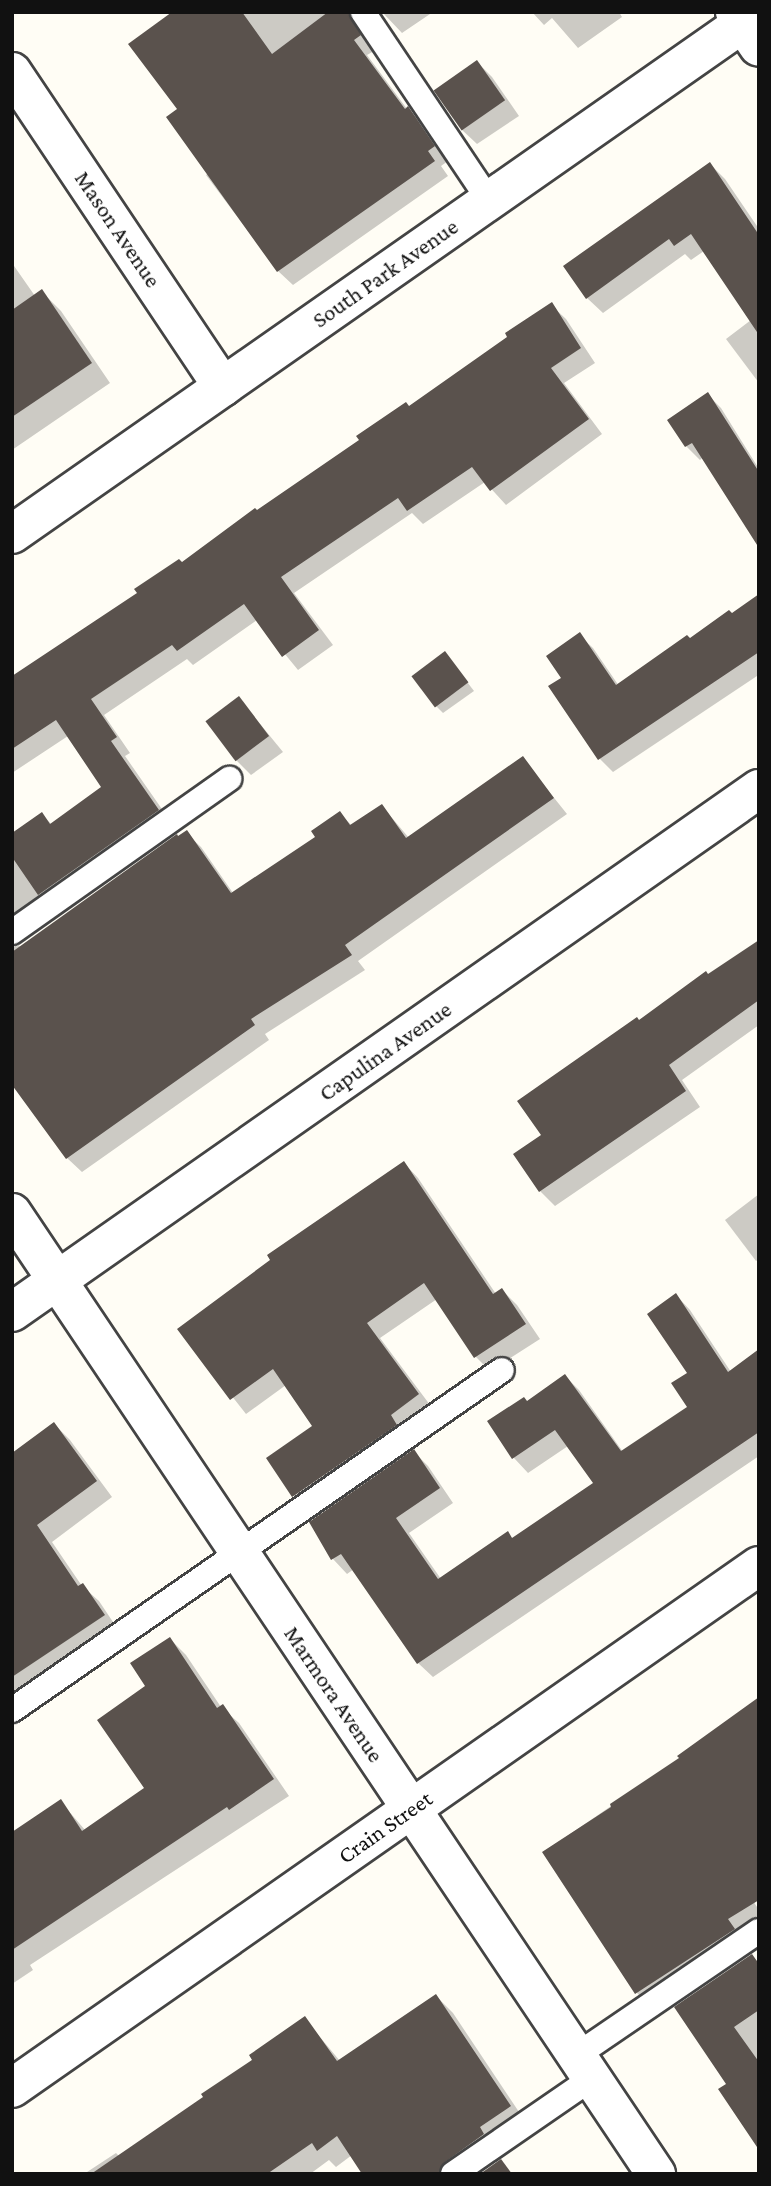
<!DOCTYPE html>
<html>
<head>
<meta charset="utf-8">
<style>
	body { margin:0 }
	#map { position:relative; width:771px; height:2186px; overflow:hidden; background:#fffdf5; font-family:"Crimson Pro",serif }
	div>[style] { position:absolute }
	[style*='--x'] { left:calc(var(--x)*1px); top:calc(var(--y)*1px); width:calc(var(--w)*1px); rotate:calc(var(--a)*1deg) }
	.shadow>* { inset:0; background:#0003 }
	.building>* { inset:0; background:#5a524d; transform-origin:0 0 }
	.roads { filter:drop-shadow(2px 0 #444) drop-shadow(-2px 0 #444) drop-shadow(0 2px #444) drop-shadow(0 -2px #444) }
	.service>* { height:24px; margin:-12px; padding:0 12px; transform-origin:12px; border-radius:12px; background:#fff }
	.minor>* { height:38px; margin:-19px; padding:0 19px; transform-origin:19px; border-radius:19px; background:#fff }
	.tertiary>* { height:38px; margin:-19px; padding:0 19px; transform-origin:19px; border-radius:19px; background:#fff }
	span { translate:-50% -50%; white-space:nowrap; text-align:center; line-height:1.15; -webkit-text-stroke:7px #fff; paint-order:stroke }
	.street-label { font-size:23px; color:#111 }
	.frame { position:absolute; inset:0; border:14px solid #111; pointer-events:none }
</style>
</head>
<body>
<div id="map">
	<div class="shadow">
		<div style="clip-path:polygon(175px 12px,433px 12px,402px 33px,383px 13px,370px 13px,374px 51px,367px 55px,407px 109px,423px 123px,448px 161px,441px 166px,448px 176px,293px 285px,278px 271px,206px 175px,209px 172px,179px 110px)"></div>
		<div style="clip-path:polygon(532px 12px,619px 12px,622px 17px,578px 48px,552px 18px,544px 25px)"></div>
		<div style="clip-path:polygon(477px 62px,492px 77px,519px 116px,477px 144px,461px 129px)"></div>
		<div style="clip-path:polygon(710px 164px,725px 179px,759px 229px,759px 383px,726px 339px,751px 320px,704px 251px,691px 260px,685px 254px,603px 313px,587px 298px)"></div>
		<div style="clip-path:polygon(12px 263px,35px 296px,42px 292px,61px 311px,110px 383px,12px 450px)"></div>
		<div style="clip-path:polygon(551px 305px,566px 319px,595px 363px,564px 383px,602px 434px,506px 505px,485px 482px,423px 524px,412px 513px,294px 593px,333px 645px,298px 670px,257px 620px,193px 665px,187px 659px,104px 715px,130px 753px,125px 756px,173px 825px,18px 934px,12px 947px,21px 946px,186px 833px,201px 847px,233px 893px,317px 838px,340px 813px,352px 826px,382px 806px,409px 838px,523px 759px,567px 814px,358px 961px,365px 970px,265px 1034px,269px 1040px,82px 1172px,67px 1158px,12px 1082px,12px 835px,42px 814px,52px 825px,103px 788px,68px 736px,12px 773px,12px 682px,510px 337px)"></div>
		<div style="clip-path:polygon(707px 394px,721px 408px,759px 469px,759px 544px,703px 457px,700px 460px,686px 446px)"></div>
		<div style="clip-path:polygon(759px 597px,759px 678px,757px 676px,613px 772px,600px 759px,550px 687px,564px 678px,579px 635px,593px 648px,619px 686px)"></div>
		<div style="clip-path:polygon(445px 653px,474px 691px,443px 713px,436px 706px)"></div>
		<div style="clip-path:polygon(239px 698px,283px 752px,251px 775px,236px 760px)"></div>
		<div style="clip-path:polygon(759px 942px,759px 1025px,682px 1080px,700px 1107px,555px 1206px,540px 1191px,543px 1136px,639px 1022px)"></div>
		<div style="clip-path:polygon(404px 1163px,418px 1178px,496px 1294px,502px 1290px,517px 1305px,540px 1339px,490px 1371px,476px 1357px,437px 1299px,380px 1338px,433px 1409px,308px 1511px,294px 1496px,268px 1458px,314px 1427px,286px 1385px,246px 1414px,179px 1329px)"></div>
		<div style="clip-path:polygon(759px 1194px,759px 1259px,756px 1261px,725px 1220px)"></div>
		<div style="clip-path:polygon(676px 1295px,690px 1310px,731px 1372px,759px 1351px,759px 1456px,433px 1677px,418px 1663px,354px 1569px,347px 1574px,333px 1559px,312px 1525px,414px 1452px,428px 1466px,453px 1503px,409px 1533px,441px 1579px,508px 1534px,513px 1539px,595px 1483px,568px 1446px,528px 1473px,514px 1458px,489px 1421px,528px 1403px,565px 1376px,579px 1390px,623px 1452px,690px 1407px,689px 1373px)"></div>
		<div style="clip-path:polygon(54px 1424px,70px 1440px,112px 1497px,52px 1542px,82px 1586px,99px 1601px,119px 1631px,12px 1704px,12px 1455px)"></div>
		<div style="clip-path:polygon(170px 1639px,186px 1655px,221px 1707px,239px 1723px,289px 1796px,30px 1965px,33px 1970px,12px 1984px,12px 1834px,61px 1802px,85px 1830px,147px 1789px,148px 1687px)"></div>
		<div style="clip-path:polygon(681px 1758px,736px 1875px,759px 1910px,759px 1929px,655px 2011px,637px 1993px,544px 1852px)"></div>
		<div style="clip-path:polygon(752px 1956px,759px 1963px,759px 2147px,728px 2085px,677px 2007px)"></div>
		<div style="clip-path:polygon(436px 1996px,453px 2013px,527px 2124px,470px 2174px,365px 2174px,352px 2155px,336px 2167px,329px 2160px,310px 2174px,84px 2174px,116px 2153px,119px 2156px,205px 2098px,304px 2018px,340px 2061px)"></div>
	</div>
	<div class="building">
		<div style="clip-path:polygon(172px 12px,242px 12px,272px 54px,328px 12px,348px 12px,361px 35px,354px 40px,405px 109px,408px 106px,435px 146px,428px 151px,435px 161px,277px 272px,166px 117px,177px 109px,128px 44px)"></div>
		<div style="left:477px;top:60px;width:49px;height:53px;rotate:55deg"></div>
		<div style="clip-path:polygon(710px 162px,759px 235px,759px 335px,691px 234px,674px 246px,669px 239px,586px 299px,563px 266px)"></div>
		<div style="clip-path:polygon(42px 289px,92px 363px,12px 417px,12px 310px)"></div>
		<div style="clip-path:polygon(552px 302px,581px 348px,551px 368px,589px 419px,490px 491px,472px 467px,407px 511px,398px 498px,281px 577px,319px 630px,282px 657px,244px 604px,177px 651px,172px 645px,91px 699px,117px 737px,111px 741px,159px 810px,38px 895px,12px 857px,12px 833px,42px 812px,50px 824px,101px 787px,56px 720px,12px 749px,12px 676px,137px 593px,134px 589px,179px 559px,182px 562px,255px 508px,257px 510px,359px 440px,356px 436px,406px 402px,409px 406px,507px 337px,505px 333px)"></div>
		<div style="clip-path:polygon(708px 392px,759px 472px,759px 548px,692px 443px,685px 447px,667px 420px)"></div>
		<div style="clip-path:polygon(759px 594px,759px 652px,598px 760px,548px 686px,561px 678px,546px 656px,580px 632px,616px 685px,687px 635px,690px 638px,729px 610px,732px 613px)"></div>
		<div style="left:445px;top:651px;width:39px;height:42px;rotate:53deg"></div>
		<div style="left:239px;top:696px;width:50px;height:42px;rotate:53deg"></div>
		<div style="clip-path:polygon(523px 756px,554px 798px,345px 945px,352px 955px,251px 1019px,255px 1025px,66px 1159px,12px 1085px,12px 952px,177px 834px,178px 836px,187px 830px,231px 893px,315px 837px,311px 831px,340px 811px,350px 825px,382px 804px,406px 838px)"></div>
		<div style="clip-path:polygon(759px 940px,759px 1000px,669px 1065px,686px 1091px,539px 1192px,513px 1154px,541px 1135px,517px 1101px,637px 1017px,639px 1020px,706px 971px,708px 974px)"></div>
		<div style="clip-path:polygon(404px 1161px,493px 1294px,502px 1288px,526px 1324px,474px 1358px,424px 1283px,367px 1323px,419px 1394px,391px 1415px,397px 1425px,292px 1497px,266px 1458px,312px 1426px,273px 1369px,230px 1400px,177px 1329px,270px 1260px,267px 1255px)"></div>
		<div style="clip-path:polygon(676px 1293px,728px 1372px,759px 1349px,759px 1432px,417px 1664px,341px 1554px,331px 1560px,309px 1522px,414px 1449px,440px 1488px,396px 1518px,438px 1579px,508px 1531px,512px 1538px,593px 1483px,555px 1430px,512px 1459px,487px 1421px,524px 1397px,527px 1401px,565px 1374px,621px 1451px,687px 1407px,671px 1383px,687px 1373px,647px 1314px)"></div>
		<div style="clip-path:polygon(54px 1422px,97px 1481px,37px 1525px,78px 1586px,83px 1583px,105px 1615px,12px 1677px,12px 1453px)"></div>
		<div style="clip-path:polygon(170px 1637px,217px 1708px,223px 1704px,274px 1779px,229px 1810px,227px 1807px,12px 1950px,12px 1832px,61px 1799px,82px 1831px,144px 1788px,97px 1720px,145px 1686px,130px 1663px)"></div>
		<div style="clip-path:polygon(759px 1697px,759px 1900px,728px 1919px,735px 1929px,635px 1994px,542px 1852px,611px 1807px,610px 1804px,679px 1758px,677px 1756px)"></div>
		<div style="clip-path:polygon(752px 1954px,759px 1964px,759px 2010px,734px 2027px,759px 2062px,759px 2150px,718px 2089px,726px 2084px,674px 2007px)"></div>
		<div style="clip-path:polygon(436px 1994px,511px 2106px,480px 2127px,484px 2134px,445px 2162px,438px 2174px,362px 2174px,337px 2136px,317px 2151px,312px 2143px,267px 2174px,91px 2174px,203px 2097px,201px 2094px,252px 2060px,249px 2055px,305px 2016px,337px 2061px)"></div>
		<div style="clip-path:polygon(501px 2159px,512px 2174px,480px 2174px)"></div>
	</div>
	<div class="roads">
		<div class="service">
			<div style="--x:363;--y:12;--w:226;--a:56.2"></div>
			<div style="--x:12;--y:932;--w:266;--a:-35.2"></div>
			<div style="--x:12;--y:1710;--w:596;--a:-34.76"></div>
			<div style="--x:577;--y:2055;--w:220;--a:-34.3"></div>
			<div style="--x:453;--y:2174;--w:169;--a:-34.6"></div>
		</div>
		<div class="minor">
			<div style="--x:12;--y:72;--w:379;--a:56.2"></div>
			<div style="--x:12;--y:534;--w:911;--a:-34.95"></div>
			<div style="--x:12;--y:1213;--w:1157;--a:56.17"></div>
			<div style="--x:12;--y:1312;--w:912;--a:-35"></div>
			<div style="--x:12;--y:2088;--w:911;--a:-34.95"></div>
		</div>
		<div class="tertiary">
			<div style="--x:735;--y:12;--w:42;--a:55.6"></div>
		</div>
	</div>
	<div class="street-label">
		<span style="left:118px;top:229px;rotate:56deg">Mason Avenue</span>
		<span style="left:385px;top:273px;rotate:-35deg">South Park Avenue</span>
		<span style="left:385px;top:1051px;rotate:-35deg">Capulina Avenue</span>
		<span style="left:334px;top:1694px;rotate:56deg">Marmora Avenue</span>
		<span style="left:385px;top:1827px;rotate:-35deg">Crain Street</span>
	</div>
	<div class="frame"></div>
</div>
</body>
</html>
